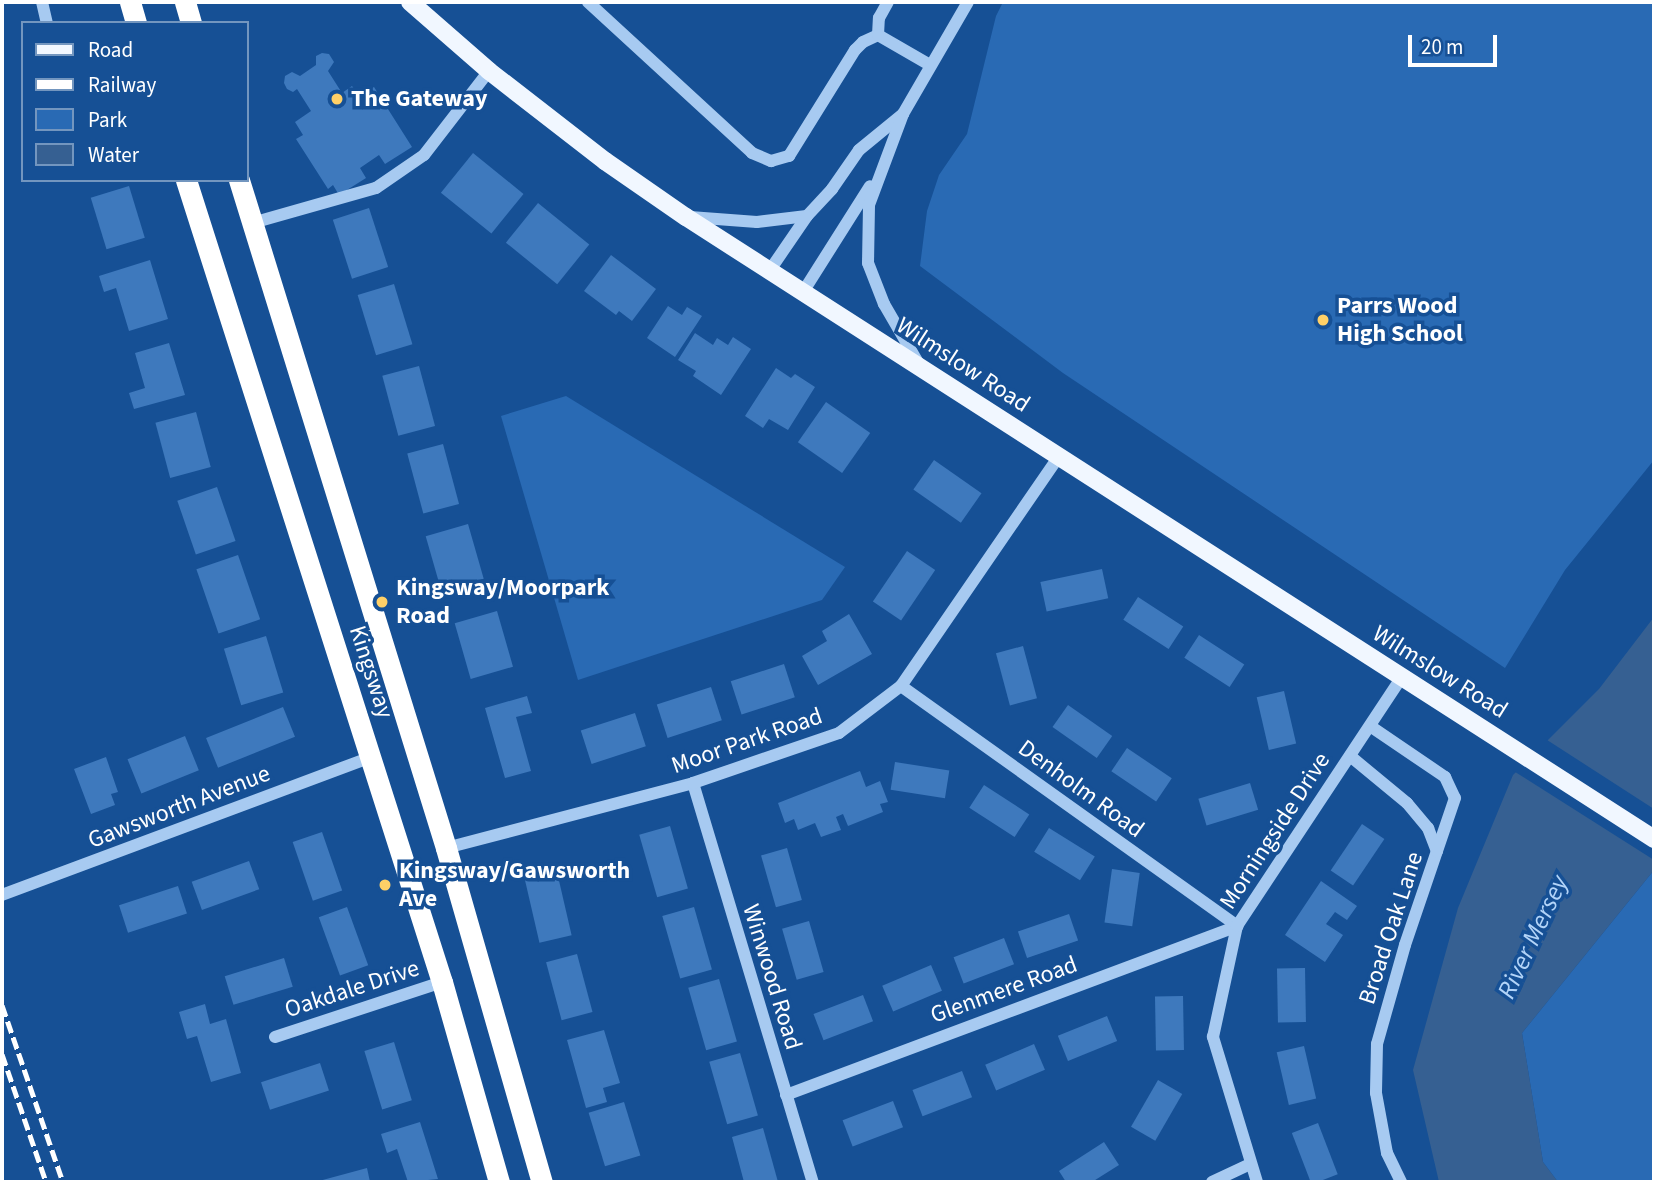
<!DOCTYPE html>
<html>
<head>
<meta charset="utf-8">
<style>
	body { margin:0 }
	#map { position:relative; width:1656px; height:1184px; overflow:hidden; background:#165095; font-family:"Source Sans 3",sans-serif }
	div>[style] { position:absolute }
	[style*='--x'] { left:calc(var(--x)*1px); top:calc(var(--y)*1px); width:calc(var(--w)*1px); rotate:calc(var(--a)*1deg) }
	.green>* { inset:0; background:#296ab4 }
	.water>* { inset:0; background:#366092 }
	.pier>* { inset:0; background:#165095 }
	.building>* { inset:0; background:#3e79bd; transform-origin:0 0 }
	.minor>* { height:12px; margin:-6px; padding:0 6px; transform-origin:6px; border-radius:6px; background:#a7caf1 }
	.major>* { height:18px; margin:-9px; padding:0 9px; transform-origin:9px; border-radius:9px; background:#f1f7ff }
	.highway>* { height:21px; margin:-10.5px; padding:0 10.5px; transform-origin:10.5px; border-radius:10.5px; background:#fff }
	.rail>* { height:5px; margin-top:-2.5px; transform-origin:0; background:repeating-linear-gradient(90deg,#fff 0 12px,transparent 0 17px) }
	.dots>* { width:19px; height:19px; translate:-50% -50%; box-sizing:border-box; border:4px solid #165095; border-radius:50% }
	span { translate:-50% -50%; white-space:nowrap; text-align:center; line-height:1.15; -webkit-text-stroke:7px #165095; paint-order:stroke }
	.poi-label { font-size:24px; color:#fff; font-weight:700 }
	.left { translate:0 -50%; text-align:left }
	.street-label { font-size:24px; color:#fff }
	.water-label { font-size:26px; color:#b3d4f8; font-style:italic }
	.frame { position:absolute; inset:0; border:4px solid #fff; pointer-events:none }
	.legend { position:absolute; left:21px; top:21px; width:228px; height:161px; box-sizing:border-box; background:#165095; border:2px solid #7396bf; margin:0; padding:9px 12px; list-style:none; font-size:21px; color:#fff }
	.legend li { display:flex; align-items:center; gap:14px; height:35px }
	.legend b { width:35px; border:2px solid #7396bf }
	.scale { position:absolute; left:1408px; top:35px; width:89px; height:32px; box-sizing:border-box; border:4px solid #fff; border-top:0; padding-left:9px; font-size:21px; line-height:24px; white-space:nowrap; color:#fff; -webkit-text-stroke:5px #165095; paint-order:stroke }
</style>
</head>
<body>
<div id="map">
	<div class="green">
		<div style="clip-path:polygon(1003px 2px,1654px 2px,1654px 460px,1565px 570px,1505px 668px,1063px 373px,920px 266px,927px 211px,939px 175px,967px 134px,996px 16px)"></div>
		<div style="clip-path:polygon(566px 396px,845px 567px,822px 600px,578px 680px,501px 416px)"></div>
		<div style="clip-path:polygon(1654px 870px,1654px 1182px,1558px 1182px,1543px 1162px,1522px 1033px)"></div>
	</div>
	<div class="water">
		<div style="clip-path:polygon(1654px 617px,1654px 870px,1522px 1033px,1543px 1162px,1558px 1182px,1439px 1182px,1413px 1070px,1458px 908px,1513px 775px,1599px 689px)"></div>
	</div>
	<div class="pier">
		<div style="clip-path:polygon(1544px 738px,1654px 809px,1654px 860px,1512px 770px)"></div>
	</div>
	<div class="building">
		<div style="clip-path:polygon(322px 53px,329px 54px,334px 62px,328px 71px,342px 93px,352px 86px,359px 96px,374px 87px,412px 147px,385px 164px,379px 155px,360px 168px,366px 178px,339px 195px,333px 185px,328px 189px,296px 139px,303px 135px,295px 122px,311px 111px,297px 89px,293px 92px,287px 89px,284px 83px,285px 76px,292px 72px,300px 76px,316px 65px,316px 56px)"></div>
		<div style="left:473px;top:153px;width:65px;height:51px;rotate:39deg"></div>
		<div style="left:129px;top:186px;width:54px;height:40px;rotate:73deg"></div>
		<div style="left:538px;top:203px;width:66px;height:51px;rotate:39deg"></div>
		<div style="left:369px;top:208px;width:62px;height:38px;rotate:72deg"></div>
		<div style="clip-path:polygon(611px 255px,656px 289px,632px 321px,619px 311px,616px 315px,584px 291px)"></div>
		<div style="clip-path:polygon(150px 260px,168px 319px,129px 331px,116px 288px,104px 292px,99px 276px)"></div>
		<div style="left:394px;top:284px;width:63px;height:38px;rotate:73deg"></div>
		<div style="clip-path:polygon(668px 306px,682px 315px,687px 307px,702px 316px,675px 357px,647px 338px)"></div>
		<div style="clip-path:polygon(695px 333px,713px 345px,717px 338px,728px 345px,733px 337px,751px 349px,721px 395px,693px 376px,696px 371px,678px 360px)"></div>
		<div style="clip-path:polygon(169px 343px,185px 395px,134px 409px,129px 393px,145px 388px,135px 353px)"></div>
		<div style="left:419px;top:366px;width:62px;height:38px;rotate:75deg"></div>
		<div style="clip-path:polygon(776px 368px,791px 378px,795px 374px,815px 387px,788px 430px,769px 419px,763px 428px,745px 416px)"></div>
		<div style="left:826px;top:402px;width:54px;height:49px;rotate:35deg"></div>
		<div style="left:196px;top:412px;width:57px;height:42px;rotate:75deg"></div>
		<div style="left:443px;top:444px;width:62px;height:37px;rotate:75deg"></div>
		<div style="left:934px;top:460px;width:58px;height:36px;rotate:35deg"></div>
		<div style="left:217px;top:487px;width:57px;height:42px;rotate:71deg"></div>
		<div style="left:468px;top:524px;width:57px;height:44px;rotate:74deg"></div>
		<div style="left:907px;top:551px;width:34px;height:61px;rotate:34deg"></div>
		<div style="left:238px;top:555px;width:68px;height:44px;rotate:71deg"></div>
		<div style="left:1102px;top:569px;width:30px;height:63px;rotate:78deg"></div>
		<div style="left:1138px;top:597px;width:54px;height:27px;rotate:33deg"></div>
		<div style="left:497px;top:611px;width:58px;height:44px;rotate:74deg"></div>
		<div style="clip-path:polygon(849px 614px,872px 654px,818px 685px,802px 656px,827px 641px,822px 631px)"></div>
		<div style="left:1199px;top:635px;width:54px;height:27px;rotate:33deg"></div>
		<div style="left:266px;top:636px;width:59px;height:44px;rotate:73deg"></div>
		<div style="left:1023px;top:646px;width:54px;height:28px;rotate:75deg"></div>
		<div style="left:784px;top:664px;width:35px;height:56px;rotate:72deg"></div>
		<div style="left:711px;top:687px;width:35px;height:57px;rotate:72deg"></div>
		<div style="left:1284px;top:691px;width:54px;height:28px;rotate:77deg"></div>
		<div style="clip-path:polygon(527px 696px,532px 713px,516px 717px,531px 771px,505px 778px,485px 708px)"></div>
		<div style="left:1068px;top:705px;width:54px;height:27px;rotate:35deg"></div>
		<div style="left:283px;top:707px;width:32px;height:83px;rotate:68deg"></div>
		<div style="left:635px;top:713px;width:35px;height:57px;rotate:72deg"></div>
		<div style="left:185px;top:736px;width:37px;height:62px;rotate:68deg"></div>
		<div style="left:1127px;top:748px;width:54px;height:28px;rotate:34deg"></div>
		<div style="clip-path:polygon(106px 757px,118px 792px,111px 794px,115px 805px,91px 814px,74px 769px)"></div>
		<div style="left:895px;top:762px;width:55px;height:28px;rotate:9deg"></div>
		<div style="clip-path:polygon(860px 771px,866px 787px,880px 781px,888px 802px,880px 804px,883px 812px,848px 826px,843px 814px,836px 817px,841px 830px,821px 837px,815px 823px,798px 830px,794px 819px,785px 823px,778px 803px)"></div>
		<div style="left:1250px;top:783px;width:28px;height:54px;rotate:73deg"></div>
		<div style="left:984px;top:785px;width:54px;height:27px;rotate:33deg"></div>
		<div style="left:1362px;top:824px;width:27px;height:56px;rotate:34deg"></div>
		<div style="left:670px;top:826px;width:65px;height:32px;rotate:74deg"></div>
		<div style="left:1049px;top:828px;width:54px;height:28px;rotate:32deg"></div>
		<div style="left:322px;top:832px;width:62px;height:31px;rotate:71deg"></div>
		<div style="left:787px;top:848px;width:54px;height:27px;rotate:74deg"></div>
		<div style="left:249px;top:861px;width:30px;height:61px;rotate:70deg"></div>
		<div style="left:1112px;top:869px;width:28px;height:54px;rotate:8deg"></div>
		<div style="left:557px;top:872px;width:65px;height:33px;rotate:77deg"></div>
		<div style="clip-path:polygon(1321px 881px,1357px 906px,1347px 920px,1335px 912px,1326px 924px,1343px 935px,1325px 962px,1285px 935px)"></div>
		<div style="left:178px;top:886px;width:29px;height:62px;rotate:72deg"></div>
		<div style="left:347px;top:907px;width:62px;height:30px;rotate:70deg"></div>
		<div style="left:694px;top:907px;width:65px;height:33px;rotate:74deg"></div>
		<div style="left:1069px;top:914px;width:28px;height:54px;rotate:71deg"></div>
		<div style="left:809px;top:921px;width:53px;height:28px;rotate:74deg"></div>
		<div style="left:1004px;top:938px;width:28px;height:54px;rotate:69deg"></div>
		<div style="left:577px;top:954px;width:60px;height:32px;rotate:75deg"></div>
		<div style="left:284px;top:958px;width:30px;height:62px;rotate:73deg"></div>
		<div style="left:931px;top:965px;width:28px;height:53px;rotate:67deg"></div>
		<div style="left:1305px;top:968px;width:54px;height:28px;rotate:89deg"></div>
		<div style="left:719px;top:979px;width:65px;height:32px;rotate:74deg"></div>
		<div style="left:863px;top:995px;width:28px;height:53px;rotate:69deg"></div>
		<div style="left:1183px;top:996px;width:54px;height:28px;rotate:89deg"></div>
		<div style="clip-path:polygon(205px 1004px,210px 1024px,226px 1019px,241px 1073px,211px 1082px,197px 1036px,187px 1039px,179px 1012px)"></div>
		<div style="left:1107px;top:1016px;width:27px;height:53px;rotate:68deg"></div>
		<div style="clip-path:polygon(604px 1030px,620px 1083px,603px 1088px,607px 1102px,586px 1108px,567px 1040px)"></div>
		<div style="left:394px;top:1042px;width:61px;height:31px;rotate:73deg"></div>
		<div style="left:1034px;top:1044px;width:28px;height:53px;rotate:67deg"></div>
		<div style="left:1304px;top:1046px;width:54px;height:28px;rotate:77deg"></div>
		<div style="left:740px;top:1053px;width:65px;height:32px;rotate:74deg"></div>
		<div style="left:320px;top:1063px;width:29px;height:62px;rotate:72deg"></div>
		<div style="left:962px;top:1071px;width:28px;height:53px;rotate:69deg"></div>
		<div style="left:1158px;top:1080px;width:28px;height:54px;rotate:30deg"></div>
		<div style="left:893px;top:1101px;width:28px;height:54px;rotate:69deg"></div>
		<div style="left:624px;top:1102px;width:56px;height:37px;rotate:73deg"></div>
		<div style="clip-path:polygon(420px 1122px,438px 1179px,408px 1182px,397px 1149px,387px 1153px,381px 1134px)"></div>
		<div style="left:1318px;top:1123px;width:55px;height:28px;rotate:69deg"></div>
		<div style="clip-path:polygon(763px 1128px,778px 1182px,744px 1182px,732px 1137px)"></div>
		<div style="clip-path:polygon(1104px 1142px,1119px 1165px,1092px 1182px,1066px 1182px,1059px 1171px)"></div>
		<div style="clip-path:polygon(367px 1168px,370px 1182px,319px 1182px,319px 1181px)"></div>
	</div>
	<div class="minor">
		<div style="--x:42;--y:2;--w:22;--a:77"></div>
		<div style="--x:588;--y:2;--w:223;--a:42.6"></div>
		<div style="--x:752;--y:153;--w:21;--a:23"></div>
		<div style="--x:771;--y:161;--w:19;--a:-16"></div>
		<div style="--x:789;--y:156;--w:125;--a:-58.1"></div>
		<div style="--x:855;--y:50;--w:11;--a:-45"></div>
		<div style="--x:863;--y:42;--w:17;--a:-25"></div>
		<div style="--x:878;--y:35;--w:17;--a:-87"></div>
		<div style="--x:879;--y:18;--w:18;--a:-61"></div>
		<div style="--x:878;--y:35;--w:60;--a:30"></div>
		<div style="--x:690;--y:217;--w:67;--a:4.3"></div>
		<div style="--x:757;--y:222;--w:50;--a:-6.8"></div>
		<div style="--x:807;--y:216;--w:37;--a:-47"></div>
		<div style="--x:832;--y:189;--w:47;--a:-55.3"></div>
		<div style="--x:859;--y:150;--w:57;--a:-39.3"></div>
		<div style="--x:252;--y:223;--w:129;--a:-15.8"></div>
		<div style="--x:376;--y:188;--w:58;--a:-34.5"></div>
		<div style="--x:424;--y:155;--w:106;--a:-52.3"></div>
		<div style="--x:770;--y:270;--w:65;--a:-55.6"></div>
		<div style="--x:803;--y:292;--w:125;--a:-57.7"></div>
		<div style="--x:920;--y:366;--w:72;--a:-120.1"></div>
		<div style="--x:884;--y:304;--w:44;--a:-111.3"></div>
		<div style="--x:868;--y:263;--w:58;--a:-89"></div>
		<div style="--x:869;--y:205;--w:97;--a:-69.5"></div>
		<div style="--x:903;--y:114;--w:129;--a:-59.9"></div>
		<div style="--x:901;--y:686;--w:413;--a:35.5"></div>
		<div style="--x:1370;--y:726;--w:91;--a:34.2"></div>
		<div style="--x:1445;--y:777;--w:23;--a:65"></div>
		<div style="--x:1455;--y:798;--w:155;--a:108.8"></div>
		<div style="--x:1405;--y:945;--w:103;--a:105.8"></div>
		<div style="--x:1377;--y:1044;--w:49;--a:91.2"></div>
		<div style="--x:1376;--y:1093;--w:61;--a:79.6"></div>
		<div style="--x:1387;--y:1153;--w:32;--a:64"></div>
		<div style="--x:1350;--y:756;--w:74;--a:39.5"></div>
		<div style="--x:1407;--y:803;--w:33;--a:50"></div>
		<div style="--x:1428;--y:828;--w:25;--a:69"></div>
		<div style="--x:693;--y:783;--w:417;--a:73.3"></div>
		<div style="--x:446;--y:848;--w:255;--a:-14.7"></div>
		<div style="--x:693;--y:783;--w:154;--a:-18.9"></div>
		<div style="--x:839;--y:733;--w:78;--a:-37.2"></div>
		<div style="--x:901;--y:686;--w:279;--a:-55.5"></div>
		<div style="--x:2;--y:895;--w:394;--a:-20.5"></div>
		<div style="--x:275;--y:1037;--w:176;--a:-18.2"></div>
		<div style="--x:786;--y:1095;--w:482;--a:-20.5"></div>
		<div style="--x:1212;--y:1182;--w:42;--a:-25.3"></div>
		<div style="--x:1257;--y:1182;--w:152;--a:-106.9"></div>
		<div style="--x:1213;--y:1037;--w:114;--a:-77.8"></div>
		<div style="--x:1237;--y:926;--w:297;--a:-56.5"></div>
	</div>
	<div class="major">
		<div style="--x:410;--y:2;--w:105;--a:41.1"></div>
		<div style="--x:489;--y:71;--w:147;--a:37.8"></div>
		<div style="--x:605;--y:161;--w:98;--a:34.7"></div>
		<div style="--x:686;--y:217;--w:1151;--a:32.72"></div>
	</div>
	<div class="highway">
		<div style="--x:130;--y:2;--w:22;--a:74"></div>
		<div style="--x:185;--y:2;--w:22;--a:74"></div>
		<div style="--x:186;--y:180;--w:842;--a:72.3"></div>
		<div style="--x:442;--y:982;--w:208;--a:74.1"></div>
		<div style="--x:239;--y:180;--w:699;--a:72.78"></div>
		<div style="--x:446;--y:848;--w:348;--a:74"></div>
	</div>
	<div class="rail">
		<div style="--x:2;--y:1005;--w:187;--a:71"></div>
		<div style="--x:2;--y:1054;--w:135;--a:71"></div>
	</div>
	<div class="dots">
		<div style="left:337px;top:99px;background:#ffd067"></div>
		<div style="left:1323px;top:320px;background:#ffd067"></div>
		<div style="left:382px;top:602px;background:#ffd067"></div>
		<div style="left:385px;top:885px;background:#ffd067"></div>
	</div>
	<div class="poi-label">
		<span class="left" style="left:351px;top:99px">The Gateway</span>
		<span class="left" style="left:1337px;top:320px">Parrs Wood<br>High School</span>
		<span class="left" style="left:396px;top:602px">Kingsway/Moorpark<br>Road</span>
		<span class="left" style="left:399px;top:885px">Kingsway/Gawsworth<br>Ave</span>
	</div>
	<div class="street-label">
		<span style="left:963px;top:365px;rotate:33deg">Wilmslow Road</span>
		<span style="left:371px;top:672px;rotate:72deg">Kingsway</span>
		<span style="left:1440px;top:672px;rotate:32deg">Wilmslow Road</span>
		<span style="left:747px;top:741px;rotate:-19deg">Moor Park Road</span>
		<span style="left:1081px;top:789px;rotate:36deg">Denholm Road</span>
		<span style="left:179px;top:807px;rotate:-21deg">Gawsworth Avenue</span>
		<span style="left:1275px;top:831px;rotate:-57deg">Morningside Drive</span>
		<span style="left:1391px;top:928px;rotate:-72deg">Broad Oak Lane</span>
		<span style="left:772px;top:977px;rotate:73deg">Winwood Road</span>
		<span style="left:352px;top:989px;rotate:-18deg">Oakdale Drive</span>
		<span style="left:1004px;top:990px;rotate:-20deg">Glenmere Road</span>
	</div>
	<div class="water-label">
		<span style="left:1533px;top:937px;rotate:-65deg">River Mersey</span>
	</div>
	<div class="frame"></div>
	<ul class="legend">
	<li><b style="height:9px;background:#f1f7ff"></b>Road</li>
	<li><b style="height:9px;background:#fff"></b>Railway</li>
	<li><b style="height:19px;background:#296ab4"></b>Park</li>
	<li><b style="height:19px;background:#366092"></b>Water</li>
	</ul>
	<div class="scale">20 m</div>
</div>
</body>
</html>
